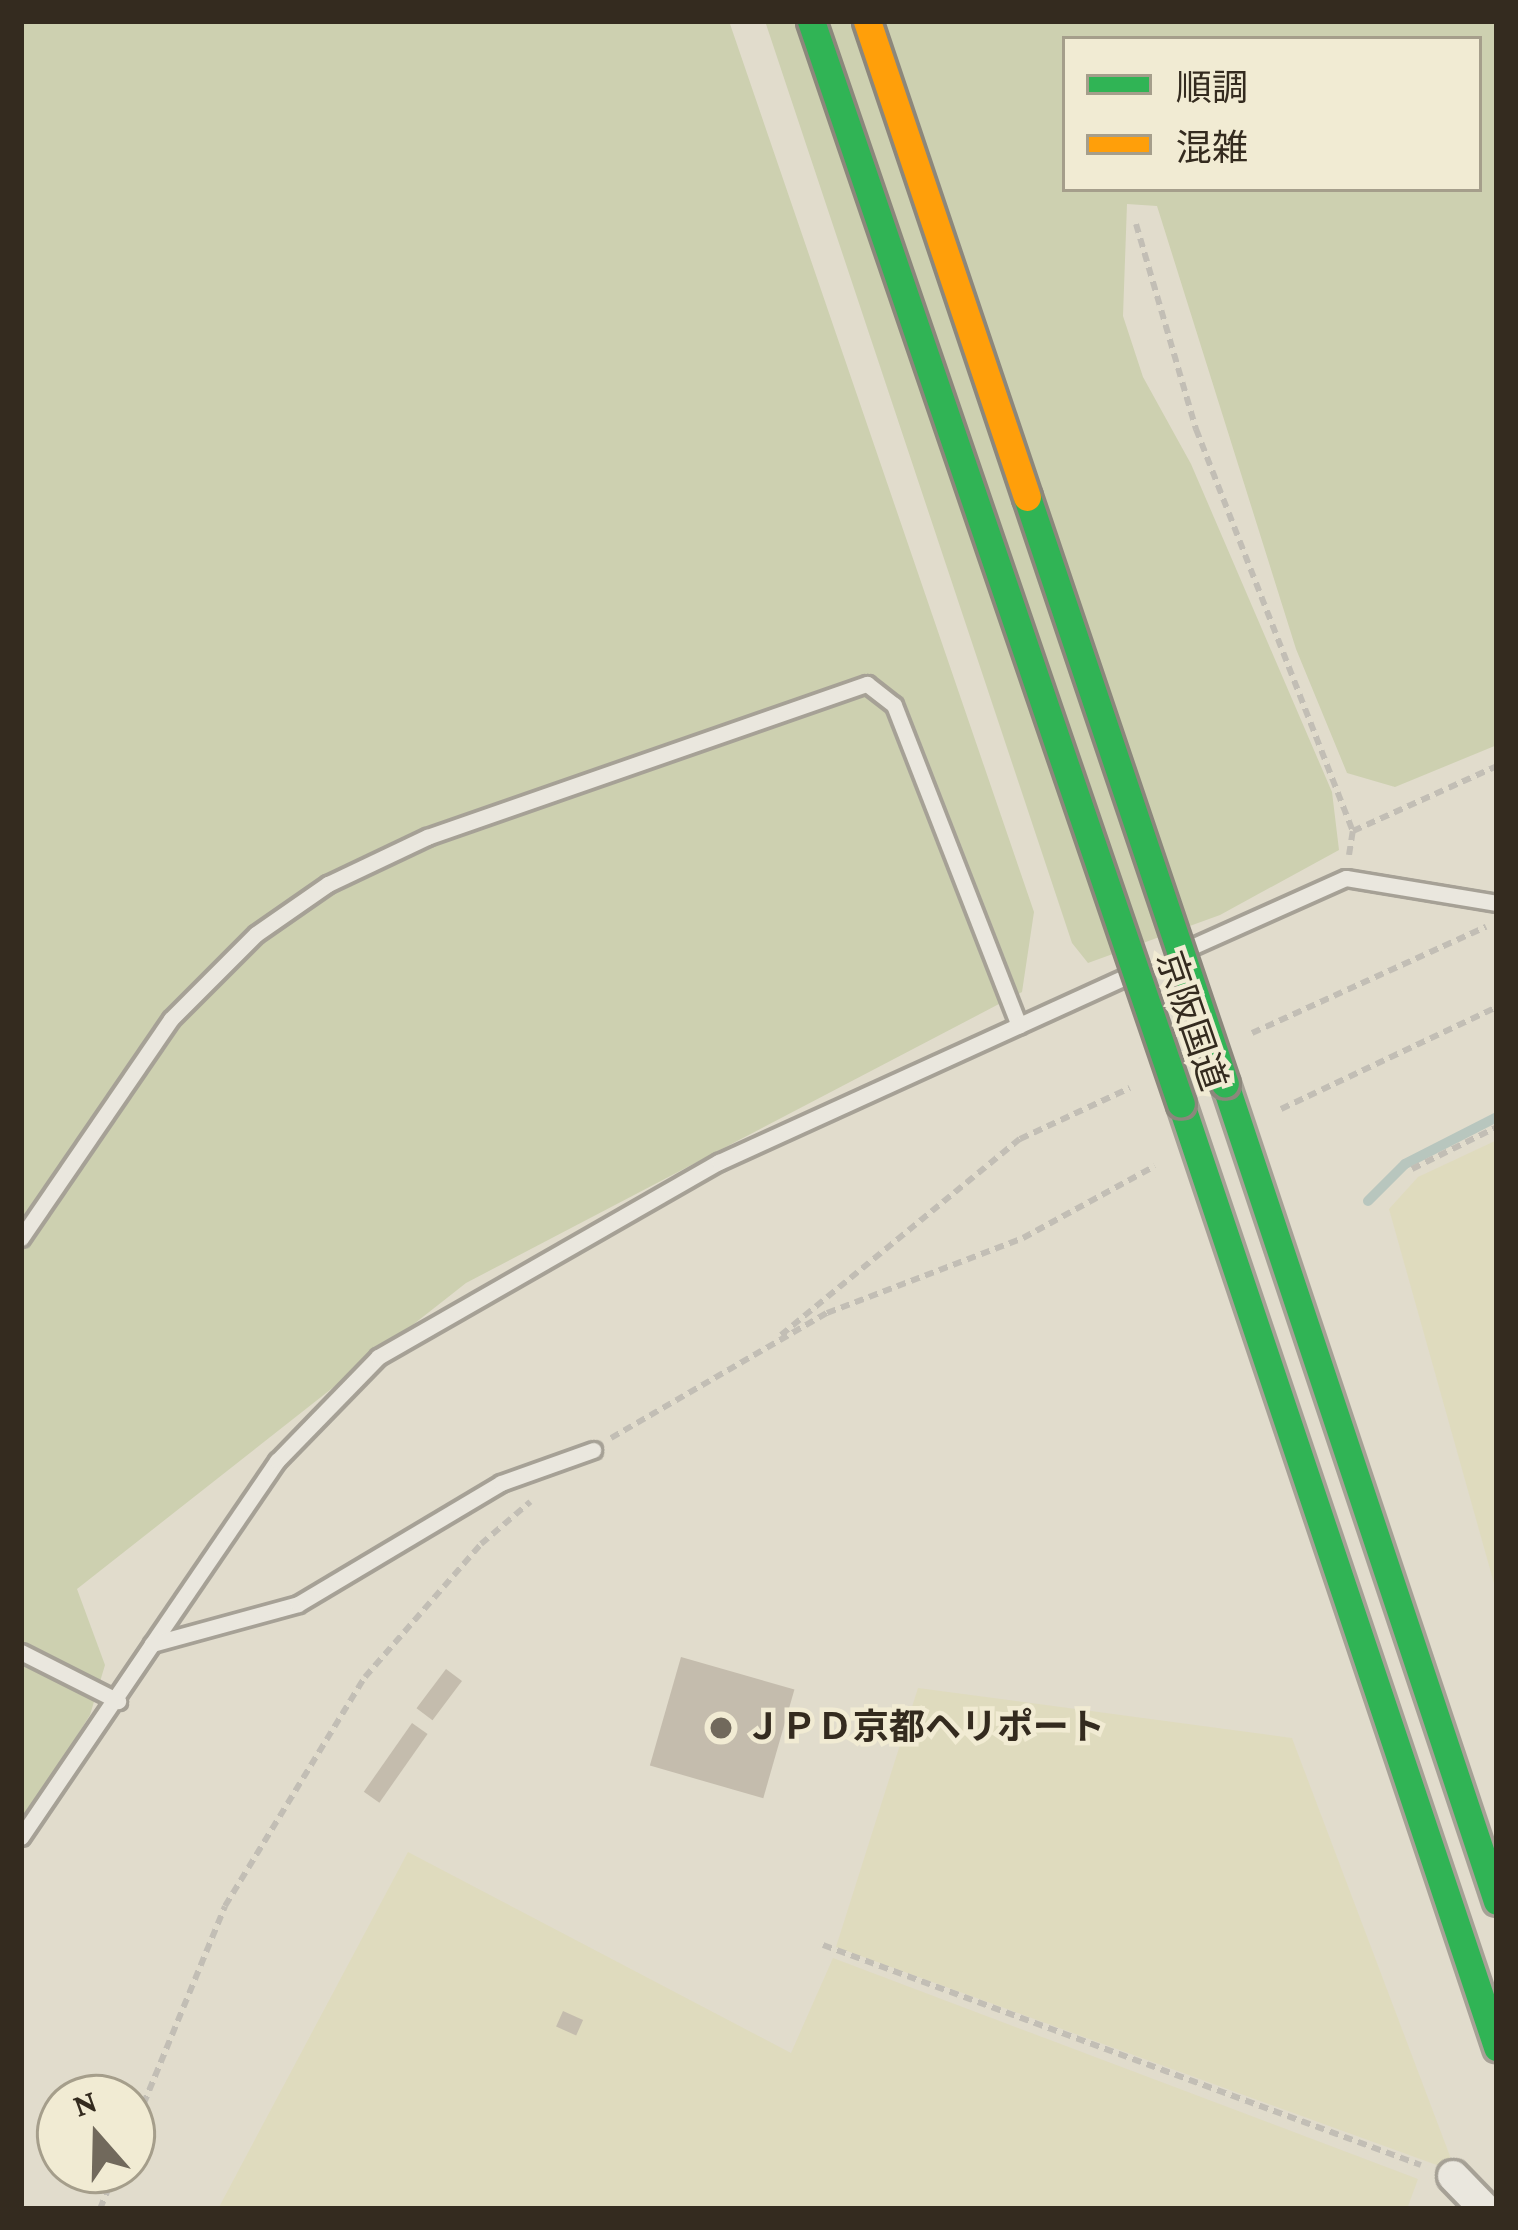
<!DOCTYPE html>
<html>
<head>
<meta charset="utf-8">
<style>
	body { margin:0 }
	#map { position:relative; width:1518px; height:2230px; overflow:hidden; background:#e1dccc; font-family:"Crimson Pro","Noto Sans JP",serif }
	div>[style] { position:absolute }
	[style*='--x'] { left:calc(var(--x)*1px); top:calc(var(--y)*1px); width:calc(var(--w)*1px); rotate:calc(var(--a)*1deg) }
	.farmland>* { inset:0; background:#dfdbbe }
	.green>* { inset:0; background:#cdd0b0 }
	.stream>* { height:10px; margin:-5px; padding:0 5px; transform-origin:5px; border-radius:5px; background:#b8c6be }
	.building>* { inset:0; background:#c4bcad; transform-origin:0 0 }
	.path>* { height:6px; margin-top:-3px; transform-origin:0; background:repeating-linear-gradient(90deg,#c2beb5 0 9px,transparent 0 15px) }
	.roads { filter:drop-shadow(3px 0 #a6a196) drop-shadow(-3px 0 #a6a196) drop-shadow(0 3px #a6a196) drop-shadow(0 -3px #a6a196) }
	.lane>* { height:15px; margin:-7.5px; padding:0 7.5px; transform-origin:7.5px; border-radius:7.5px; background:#eae7de }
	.street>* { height:30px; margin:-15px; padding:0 15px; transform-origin:15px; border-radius:15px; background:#eae7de }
	.fast>* { height:27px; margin:-13.5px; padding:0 13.5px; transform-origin:13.5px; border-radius:13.5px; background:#30b455 }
	.bridges { filter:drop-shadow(3px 0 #8c877c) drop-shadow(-3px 0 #8c877c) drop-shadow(0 3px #8c877c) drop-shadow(0 -3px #8c877c) }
	.fast-bridge>* { height:27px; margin:-13.5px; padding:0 13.5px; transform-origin:13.5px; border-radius:13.5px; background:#30b455 }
	.slow-bridge>* { height:27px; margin:-13.5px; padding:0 13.5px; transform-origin:13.5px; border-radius:13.5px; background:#ff9f0a }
	.dots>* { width:33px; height:33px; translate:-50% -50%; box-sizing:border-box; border:6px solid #f1ebd3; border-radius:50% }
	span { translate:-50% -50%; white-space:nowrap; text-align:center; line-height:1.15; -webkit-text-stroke:9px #f1ebd3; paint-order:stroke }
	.street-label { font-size:36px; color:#342b1f }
	.poi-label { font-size:36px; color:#342b1f; font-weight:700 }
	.left { translate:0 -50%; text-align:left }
	.frame { position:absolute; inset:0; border:24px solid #342b1f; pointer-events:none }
	.legend { position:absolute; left:1062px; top:36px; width:420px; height:156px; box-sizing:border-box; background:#f1ebd3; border:3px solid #a59e8b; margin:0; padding:15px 21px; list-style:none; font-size:36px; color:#342b1f }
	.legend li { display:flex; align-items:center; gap:24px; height:60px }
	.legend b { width:60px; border:3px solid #a59e8b }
	.north { position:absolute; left:36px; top:2074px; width:120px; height:120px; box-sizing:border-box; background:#f1ebd3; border:3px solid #a59e8b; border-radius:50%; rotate:340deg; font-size:33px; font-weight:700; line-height:48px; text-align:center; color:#342b1f }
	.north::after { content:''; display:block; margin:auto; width:42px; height:54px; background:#71695c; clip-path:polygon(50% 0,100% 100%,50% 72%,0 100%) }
</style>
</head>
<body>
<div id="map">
	<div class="farmland">
		<div style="clip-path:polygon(1497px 1140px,1497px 1594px,1389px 1209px,1418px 1177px)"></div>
		<div style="clip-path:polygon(918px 1688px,1292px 1738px,1456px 2172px,836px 1947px)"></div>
		<div style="clip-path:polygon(408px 1852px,791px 2053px,833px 1958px,1418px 2179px,1407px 2209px,218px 2209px)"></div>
	</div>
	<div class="green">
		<div style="clip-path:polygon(21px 21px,729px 21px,1034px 912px,1022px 992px,466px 1283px,77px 1589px,105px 1665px,90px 1715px,21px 1825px)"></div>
		<div style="clip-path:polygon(evenodd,765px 21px,1497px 21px,1497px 745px,1395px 787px,1347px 773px,1296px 649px,1157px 206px,1127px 204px,1123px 316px,1143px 377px,1191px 464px,1332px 792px,1339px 850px,1220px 915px,1088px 963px,1072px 943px,765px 21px,1065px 39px,1479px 39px,1479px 189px,1065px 189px,1065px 39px)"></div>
	</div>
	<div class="stream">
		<div style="--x:1368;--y:1201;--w:52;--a:-45"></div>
		<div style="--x:1405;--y:1164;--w:103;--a:-27.1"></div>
	</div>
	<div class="building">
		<div style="left:681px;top:1657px;width:118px;height:113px;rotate:16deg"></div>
		<div style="left:446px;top:1669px;width:20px;height:49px;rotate:37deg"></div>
		<div style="left:412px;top:1723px;width:19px;height:84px;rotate:35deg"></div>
		<div style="left:563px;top:2011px;width:22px;height:17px;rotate:24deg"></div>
	</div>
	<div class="path">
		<div style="--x:1136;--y:224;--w:214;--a:73.7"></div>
		<div style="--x:1196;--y:429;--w:432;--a:68.7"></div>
		<div style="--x:1349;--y:855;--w:24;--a:-81"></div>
		<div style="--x:1353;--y:831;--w:158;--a:-24.3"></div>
		<div style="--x:1252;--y:1033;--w:257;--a:-24.4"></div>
		<div style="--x:1281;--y:1109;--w:239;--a:-25.3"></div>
		<div style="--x:1412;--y:1169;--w:95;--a:-26.3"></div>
		<div style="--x:781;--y:1335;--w:309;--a:-39.4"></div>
		<div style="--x:1020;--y:1139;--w:121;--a:-24.9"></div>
		<div style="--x:611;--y:1438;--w:250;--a:-30.1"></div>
		<div style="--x:827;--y:1313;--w:210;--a:-20.9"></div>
		<div style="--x:1023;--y:1238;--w:150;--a:-28.6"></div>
		<div style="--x:823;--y:1945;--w:637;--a:20.2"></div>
		<div style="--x:132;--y:2132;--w:244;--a:-67.6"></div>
		<div style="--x:225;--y:1906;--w:268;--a:-58.6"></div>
		<div style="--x:365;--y:1677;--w:176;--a:-48.9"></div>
		<div style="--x:481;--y:1544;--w:65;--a:-40.6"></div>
		<div style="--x:100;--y:2209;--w:42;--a:-67.7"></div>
	</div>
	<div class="roads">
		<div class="lane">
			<div style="--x:1187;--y:949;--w:174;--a:-24.1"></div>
			<div style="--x:1346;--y:878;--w:153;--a:9.4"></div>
			<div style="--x:21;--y:1238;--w:265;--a:-55.6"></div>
			<div style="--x:171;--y:1019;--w:120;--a:-45"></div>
			<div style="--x:256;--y:934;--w:88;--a:-34.8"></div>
			<div style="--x:328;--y:884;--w:110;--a:-25.4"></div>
			<div style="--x:427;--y:837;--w:466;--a:-19.2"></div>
			<div style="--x:867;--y:684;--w:34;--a:38"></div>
			<div style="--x:894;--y:705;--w:344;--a:68.7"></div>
			<div style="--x:152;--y:1644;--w:222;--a:-55.7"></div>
			<div style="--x:277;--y:1461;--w:145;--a:-45.8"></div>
			<div style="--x:378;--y:1357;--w:393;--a:-29.8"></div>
			<div style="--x:719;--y:1162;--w:448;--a:-24.5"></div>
			<div style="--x:21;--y:1652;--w:109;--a:26.8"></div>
			<div style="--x:21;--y:1837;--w:233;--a:-55.8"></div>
			<div style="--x:152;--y:1644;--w:151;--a:-15.3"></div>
			<div style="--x:298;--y:1604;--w:236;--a:-30.8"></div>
			<div style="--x:501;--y:1483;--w:98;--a:-19.7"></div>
		</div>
		<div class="street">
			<div style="--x:1453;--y:2176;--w:46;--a:45.9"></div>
		</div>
		<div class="fast">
			<div style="--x:1225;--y:1084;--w:861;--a:71.59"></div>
			<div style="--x:1181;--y:1104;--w:995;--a:71.47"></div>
		</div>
	</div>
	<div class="bridges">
		<div class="fast-bridge">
			<div style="--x:811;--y:21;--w:1144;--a:71.14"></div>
			<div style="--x:1027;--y:497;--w:619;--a:71.36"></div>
		</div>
		<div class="slow-bridge">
			<div style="--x:867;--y:21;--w:502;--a:71.42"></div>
		</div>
	</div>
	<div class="dots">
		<div style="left:721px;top:1728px;background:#71695c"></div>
	</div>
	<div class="street-label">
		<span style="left:1191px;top:1021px;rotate:71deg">京阪国道</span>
	</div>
	<div class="poi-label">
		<span class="left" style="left:745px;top:1728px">ＪＰＤ京都ヘリポート</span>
	</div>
	<div class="frame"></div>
	<ul class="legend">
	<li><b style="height:15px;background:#30b455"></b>順調</li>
	<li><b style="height:15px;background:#ff9f0a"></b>混雑</li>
	</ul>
	<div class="north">N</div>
</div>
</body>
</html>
